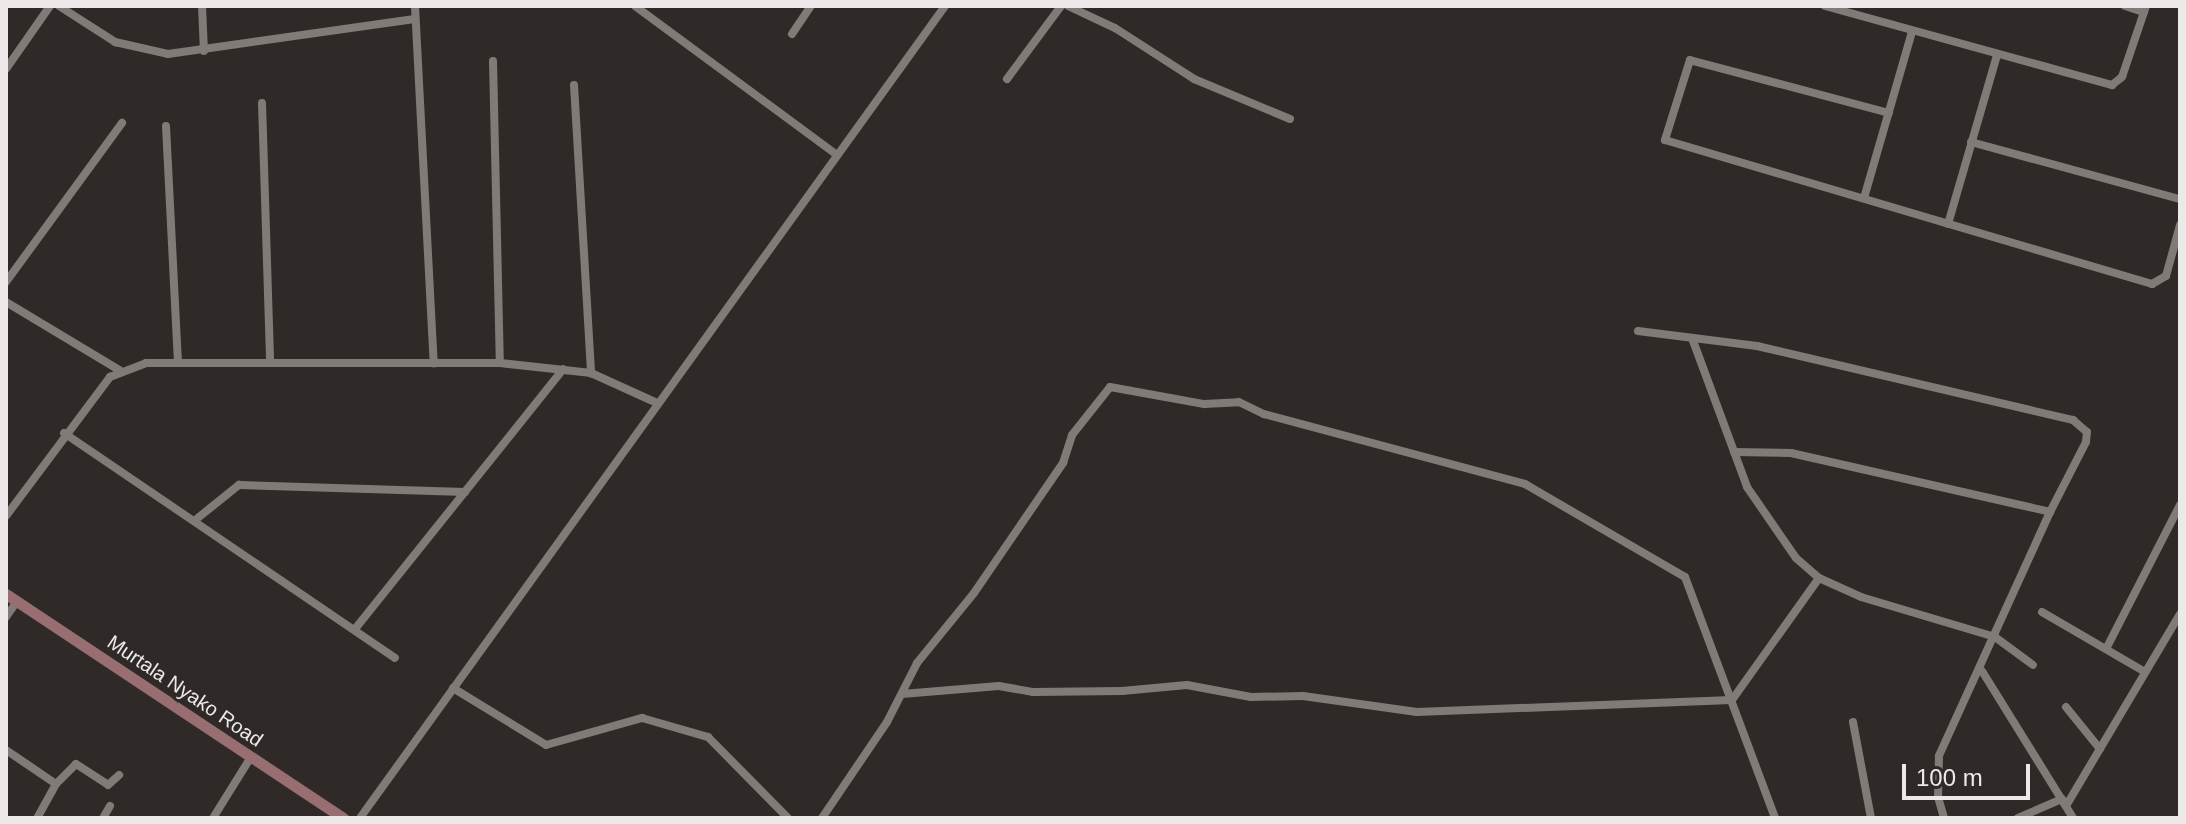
<!DOCTYPE html>
<html>
<head>
<meta charset="utf-8">
<style>
	body { margin:0 }
	#map { position:relative; width:2186px; height:824px; overflow:hidden; background:#2f2a27; font-family:Helvetica,sans-serif }
	div>[style] { position:absolute }
	[style*='--x'] { left:calc(var(--x)*1px); top:calc(var(--y)*1px); width:calc(var(--w)*1px); rotate:calc(var(--a)*1deg) }
	.street>* { height:8px; margin:-4px; padding:0 4px; transform-origin:4px; border-radius:4px; background:#817b78 }
	.secondary>* { height:11px; margin:-5.5px; padding:0 5.5px; transform-origin:5.5px; border-radius:5.5px; background:#996e72 }
	span { translate:-50% -50%; white-space:nowrap; text-align:center; line-height:1.15; -webkit-text-stroke:6px #2f2a27; paint-order:stroke }
	.street-label { font-size:20px; color:#ede9e8 }
	.frame { position:absolute; inset:0; border:8px solid #ede9e8; pointer-events:none }
	.scale { position:absolute; left:1902px; top:764px; width:128px; height:36px; box-sizing:border-box; border:4px solid #ede9e8; border-top:0; padding-left:10px; font-size:24px; line-height:28px; white-space:nowrap; color:#ede9e8; -webkit-text-stroke:6px #2f2a27; paint-order:stroke }
</style>
</head>
<body>
<div id="map">
	<div class="street">
		<div style="--x:59;--y:6;--w:67;--a:32.7"></div>
		<div style="--x:115;--y:42;--w:54;--a:12.8"></div>
		<div style="--x:168;--y:54;--w:249;--a:-8.1"></div>
		<div style="--x:202;--y:6;--w:45;--a:87.5"></div>
		<div style="--x:415;--y:6;--w:358;--a:87"></div>
		<div style="--x:635;--y:6;--w:250;--a:36.4"></div>
		<div style="--x:1068;--y:6;--w:52;--a:25.1"></div>
		<div style="--x:1115;--y:28;--w:94;--a:32.8"></div>
		<div style="--x:1194;--y:79;--w:104;--a:22.6"></div>
		<div style="--x:1825;--y:6;--w:298;--a:15.4"></div>
		<div style="--x:2112;--y:85;--w:13;--a:-39"></div>
		<div style="--x:2122;--y:77;--w:75;--a:-71.3"></div>
		<div style="--x:2125;--y:6;--w:20;--a:18"></div>
		<div style="--x:792;--y:34;--w:34;--a:-56"></div>
		<div style="--x:493;--y:61;--w:302;--a:88.7"></div>
		<div style="--x:6;--y:69;--w:77;--a:-55.1"></div>
		<div style="--x:1007;--y:79;--w:91;--a:-53.5"></div>
		<div style="--x:574;--y:85;--w:289;--a:86.6"></div>
		<div style="--x:262;--y:103;--w:257;--a:88.2"></div>
		<div style="--x:1889;--y:113;--w:206;--a:-165.1"></div>
		<div style="--x:1690;--y:60;--w:84;--a:107.4"></div>
		<div style="--x:1665;--y:140;--w:508;--a:16.47"></div>
		<div style="--x:2152;--y:284;--w:16;--a:-30"></div>
		<div style="--x:2166;--y:276;--w:53;--a:-74.6"></div>
		<div style="--x:166;--y:126;--w:233;--a:87.1"></div>
		<div style="--x:1971;--y:142;--w:217;--a:15.3"></div>
		<div style="--x:1864;--y:198;--w:173;--a:-73.9"></div>
		<div style="--x:1948;--y:224;--w:176;--a:-73.8"></div>
		<div style="--x:6;--y:282;--w:197;--a:-53.9"></div>
		<div style="--x:6;--y:302;--w:132;--a:31"></div>
		<div style="--x:1638;--y:331;--w:120;--a:7.2"></div>
		<div style="--x:1757;--y:346;--w:325;--a:13.2"></div>
		<div style="--x:2073;--y:420;--w:18;--a:41"></div>
		<div style="--x:2087;--y:432;--w:10;--a:96"></div>
		<div style="--x:2086;--y:442;--w:79;--a:117.2"></div>
		<div style="--x:1692;--y:338;--w:159;--a:69.7"></div>
		<div style="--x:1747;--y:487;--w:86;--a:55.4"></div>
		<div style="--x:1796;--y:558;--w:30;--a:41"></div>
		<div style="--x:1819;--y:578;--w:46;--a:24.3"></div>
		<div style="--x:1861;--y:597;--w:140;--a:16.6"></div>
		<div style="--x:1995;--y:637;--w:47;--a:36.4"></div>
		<div style="--x:64;--y:433;--w:400;--a:34.2"></div>
		<div style="--x:1734;--y:452;--w:57;--a:1"></div>
		<div style="--x:1791;--y:453;--w:266;--a:12.8"></div>
		<div style="--x:2050;--y:512;--w:268;--a:114.5"></div>
		<div style="--x:1939;--y:756;--w:41;--a:91.4"></div>
		<div style="--x:1938;--y:797;--w:22;--a:74"></div>
		<div style="--x:6;--y:516;--w:174;--a:-53.2"></div>
		<div style="--x:110;--y:377;--w:39;--a:-21"></div>
		<div style="--x:146;--y:363;--w:354;--a:0"></div>
		<div style="--x:500;--y:363;--w:92;--a:6.3"></div>
		<div style="--x:591;--y:373;--w:72;--a:24.4"></div>
		<div style="--x:194;--y:521;--w:58;--a:-38.7"></div>
		<div style="--x:239;--y:485;--w:226;--a:1.8"></div>
		<div style="--x:2042;--y:612;--w:119;--a:30.2"></div>
		<div style="--x:6;--y:617;--w:19;--a:-55"></div>
		<div style="--x:355;--y:629;--w:333;--a:-51.3"></div>
		<div style="--x:2106;--y:649;--w:162;--a:-62.8"></div>
		<div style="--x:1982;--y:671;--w:173;--a:58.2"></div>
		<div style="--x:453;--y:688;--w:109;--a:31.5"></div>
		<div style="--x:546;--y:745;--w:100;--a:-15.7"></div>
		<div style="--x:642;--y:718;--w:69;--a:16.1"></div>
		<div style="--x:708;--y:737;--w:114;--a:45.4"></div>
		<div style="--x:902;--y:694;--w:97;--a:-4.7"></div>
		<div style="--x:999;--y:686;--w:35;--a:10"></div>
		<div style="--x:1033;--y:692;--w:89;--a:-0.6"></div>
		<div style="--x:1122;--y:691;--w:65;--a:-5.3"></div>
		<div style="--x:1187;--y:685;--w:65;--a:10.6"></div>
		<div style="--x:1251;--y:697;--w:52;--a:-1.1"></div>
		<div style="--x:1303;--y:696;--w:115;--a:8"></div>
		<div style="--x:1417;--y:712;--w:315;--a:-2.2"></div>
		<div style="--x:1732;--y:700;--w:150;--a:-54.5"></div>
		<div style="--x:2066;--y:707;--w:54;--a:51"></div>
		<div style="--x:1853;--y:722;--w:98;--a:79.4"></div>
		<div style="--x:6;--y:750;--w:60;--a:34.2"></div>
		<div style="--x:56;--y:784;--w:39;--a:119"></div>
		<div style="--x:56;--y:784;--w:28;--a:-45"></div>
		<div style="--x:76;--y:764;--w:38;--a:33"></div>
		<div style="--x:108;--y:785;--w:15;--a:-42"></div>
		<div style="--x:2066;--y:806;--w:223;--a:-59.3"></div>
		<div style="--x:103;--y:818;--w:14;--a:-60"></div>
		<div style="--x:213;--y:818;--w:72;--a:-58.1"></div>
		<div style="--x:360;--y:818;--w:1001;--a:-54.23"></div>
		<div style="--x:822;--y:818;--w:116;--a:-55.9"></div>
		<div style="--x:887;--y:722;--w:66;--a:-63"></div>
		<div style="--x:917;--y:663;--w:90;--a:-50.8"></div>
		<div style="--x:974;--y:593;--w:158;--a:-55.6"></div>
		<div style="--x:1063;--y:463;--w:29;--a:-72"></div>
		<div style="--x:1072;--y:435;--w:61;--a:-51.6"></div>
		<div style="--x:1110;--y:387;--w:96;--a:10.3"></div>
		<div style="--x:1204;--y:404;--w:35;--a:-3"></div>
		<div style="--x:1239;--y:402;--w:28;--a:26"></div>
		<div style="--x:1264;--y:414;--w:270;--a:15"></div>
		<div style="--x:1525;--y:484;--w:185;--a:30.2"></div>
		<div style="--x:1685;--y:577;--w:257;--a:69.5"></div>
		<div style="--x:2018;--y:818;--w:48;--a:-23.4"></div>
	</div>
	<div class="secondary">
		<div style="--x:6;--y:594;--w:405;--a:33.6"></div>
	</div>
	<div class="street-label">
		<span style="left:185px;top:691px;rotate:34deg">Murtala Nyako Road</span>
	</div>
	<div class="frame"></div>
	<div class="scale">100 m</div>
</div>
</body>
</html>
